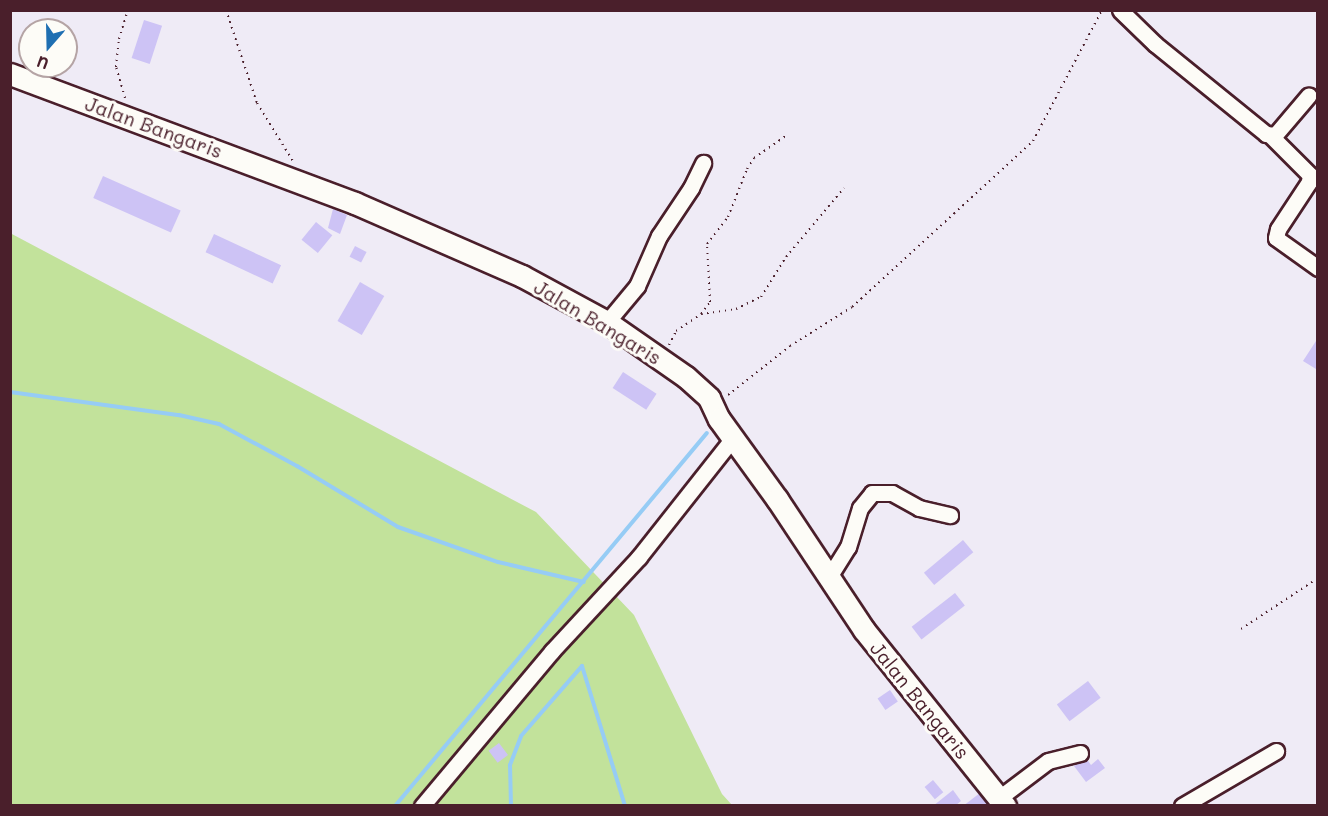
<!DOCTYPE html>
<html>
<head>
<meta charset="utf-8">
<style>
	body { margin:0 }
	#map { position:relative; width:1328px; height:816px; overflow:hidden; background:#efebf6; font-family:Mali,sans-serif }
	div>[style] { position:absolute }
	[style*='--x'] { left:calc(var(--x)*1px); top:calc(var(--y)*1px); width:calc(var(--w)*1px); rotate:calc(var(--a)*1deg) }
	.green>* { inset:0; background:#c2e29b }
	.stream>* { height:4px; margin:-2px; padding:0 2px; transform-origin:2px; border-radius:2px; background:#96ccf5 }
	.building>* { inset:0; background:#cdc3f5; transform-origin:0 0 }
	.path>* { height:2px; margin-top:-1px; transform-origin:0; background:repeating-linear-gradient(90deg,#4a1f2b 0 1.5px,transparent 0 6px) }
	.roads { filter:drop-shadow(2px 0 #4a1f2b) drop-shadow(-2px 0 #4a1f2b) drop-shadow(0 2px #4a1f2b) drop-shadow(0 -2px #4a1f2b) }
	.street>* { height:15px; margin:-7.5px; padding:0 7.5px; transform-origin:7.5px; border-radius:7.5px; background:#fdfcf7 }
	.secondary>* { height:21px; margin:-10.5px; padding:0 10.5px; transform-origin:10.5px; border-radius:10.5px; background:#fdfcf7 }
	span { translate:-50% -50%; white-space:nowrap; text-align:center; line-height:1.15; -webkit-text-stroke:6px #fdfcf7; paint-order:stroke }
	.street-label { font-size:20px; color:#4a1f2b }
	.frame { position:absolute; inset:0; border:12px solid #4a1f2b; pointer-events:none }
	.north { position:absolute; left:18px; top:18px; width:60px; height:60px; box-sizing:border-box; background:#fdfcf7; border:2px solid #b5a4a5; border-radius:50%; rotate:200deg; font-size:16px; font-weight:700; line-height:24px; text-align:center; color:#4a1f2b }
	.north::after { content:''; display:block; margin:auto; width:21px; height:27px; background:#1f6fb2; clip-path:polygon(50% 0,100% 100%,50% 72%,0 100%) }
</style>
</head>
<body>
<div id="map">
	<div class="green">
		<div style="clip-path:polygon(10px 233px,536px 512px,634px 615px,722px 794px,732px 805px,11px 805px)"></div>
	</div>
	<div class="stream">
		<div style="--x:10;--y:392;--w:171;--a:7.8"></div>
		<div style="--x:179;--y:415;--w:41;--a:12.7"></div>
		<div style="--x:219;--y:424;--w:89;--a:28.3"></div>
		<div style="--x:297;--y:466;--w:118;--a:31.1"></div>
		<div style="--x:398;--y:527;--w:106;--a:19.3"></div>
		<div style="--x:498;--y:562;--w:88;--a:13.1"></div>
		<div style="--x:395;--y:806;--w:486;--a:-50.1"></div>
		<div style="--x:511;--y:806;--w:41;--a:-91.4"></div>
		<div style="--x:510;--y:765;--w:31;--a:-69"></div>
		<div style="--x:521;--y:736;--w:93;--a:-48.9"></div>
		<div style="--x:582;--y:666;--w:146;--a:72.9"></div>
	</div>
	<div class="building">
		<div style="left:144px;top:20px;width:19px;height:40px;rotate:18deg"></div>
		<div style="left:103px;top:176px;width:85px;height:24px;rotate:24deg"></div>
		<div style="clip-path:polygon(333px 209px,347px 215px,340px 234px,328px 228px)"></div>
		<div style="left:316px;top:222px;width:21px;height:23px;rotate:39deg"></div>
		<div style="left:214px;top:234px;width:74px;height:20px;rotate:25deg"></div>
		<div style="left:355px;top:246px;width:13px;height:12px;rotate:27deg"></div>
		<div style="left:360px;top:282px;width:28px;height:45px;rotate:30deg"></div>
		<div style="clip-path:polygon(1316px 341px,1318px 342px,1316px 369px,1303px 361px)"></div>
		<div style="left:623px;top:372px;width:40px;height:19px;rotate:33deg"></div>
		<div style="left:963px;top:540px;width:16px;height:51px;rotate:50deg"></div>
		<div style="left:955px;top:593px;width:16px;height:55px;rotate:52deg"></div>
		<div style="left:1088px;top:681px;width:21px;height:39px;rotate:53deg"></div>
		<div style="left:890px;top:690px;width:14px;height:15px;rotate:56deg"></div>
		<div style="left:499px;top:743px;width:15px;height:13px;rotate:53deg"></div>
		<div style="clip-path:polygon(1086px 758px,1091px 765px,1098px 759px,1105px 768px,1086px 782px,1074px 766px)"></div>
		<div style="left:933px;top:780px;width:16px;height:11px;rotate:50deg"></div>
		<div style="clip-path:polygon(953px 790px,961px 801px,955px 806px,933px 806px)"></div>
		<div style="clip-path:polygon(980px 793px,989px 804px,963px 806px)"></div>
	</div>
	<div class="path">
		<div style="--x:226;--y:10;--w:98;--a:71.6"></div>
		<div style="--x:257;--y:103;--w:70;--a:58.3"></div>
		<div style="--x:125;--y:98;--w:32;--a:-106"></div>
		<div style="--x:116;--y:67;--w:28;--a:-84"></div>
		<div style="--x:119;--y:39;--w:30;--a:-73"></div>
		<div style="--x:701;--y:314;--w:35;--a:-8"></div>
		<div style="--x:736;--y:309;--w:28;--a:-26"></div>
		<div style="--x:761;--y:297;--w:47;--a:-58"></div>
		<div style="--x:786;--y:257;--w:90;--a:-50"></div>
		<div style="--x:669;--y:345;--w:16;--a:-63"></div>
		<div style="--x:676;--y:331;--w:30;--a:-34"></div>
		<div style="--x:701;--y:314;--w:15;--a:-53"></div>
		<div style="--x:710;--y:302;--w:58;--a:-93"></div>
		<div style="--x:707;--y:244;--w:34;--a:-52"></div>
		<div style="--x:728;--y:217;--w:52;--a:-68.4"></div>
		<div style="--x:747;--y:169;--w:13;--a:-58"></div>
		<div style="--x:754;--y:158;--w:40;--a:-34.9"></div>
		<div style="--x:728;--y:395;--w:79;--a:-38.3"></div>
		<div style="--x:790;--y:346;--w:73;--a:-32.2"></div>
		<div style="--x:852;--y:307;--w:246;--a:-42.5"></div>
		<div style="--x:1033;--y:141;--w:148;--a:-62.2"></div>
		<div style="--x:1241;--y:629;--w:92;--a:-33.5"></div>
	</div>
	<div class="roads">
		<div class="street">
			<div style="--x:1120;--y:10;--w:49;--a:44.2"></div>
			<div style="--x:1155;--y:44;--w:143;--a:39"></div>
			<div style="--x:1266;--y:134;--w:9;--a:6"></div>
			<div style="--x:1275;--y:135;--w:52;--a:-49.6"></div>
			<div style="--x:1271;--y:136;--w:55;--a:45"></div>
			<div style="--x:1310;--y:175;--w:7;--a:98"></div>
			<div style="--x:1309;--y:182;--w:56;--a:123.4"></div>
			<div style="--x:1278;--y:229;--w:9;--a:103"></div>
			<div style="--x:1276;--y:238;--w:52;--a:35.5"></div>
			<div style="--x:607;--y:322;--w:47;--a:-50.2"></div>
			<div style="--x:637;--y:286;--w:55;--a:-66.3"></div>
			<div style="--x:659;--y:236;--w:58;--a:-56.3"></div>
			<div style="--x:691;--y:188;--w:28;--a:-64"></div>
			<div style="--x:829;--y:577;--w:36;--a:-58"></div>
			<div style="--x:848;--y:547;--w:41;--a:-72.9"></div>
			<div style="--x:860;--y:508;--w:19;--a:-51"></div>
			<div style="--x:872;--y:493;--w:20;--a:0"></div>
			<div style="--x:892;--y:493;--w:31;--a:29"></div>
			<div style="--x:919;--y:508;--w:32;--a:13"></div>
			<div style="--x:999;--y:798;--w:61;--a:-37.1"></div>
			<div style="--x:1048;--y:761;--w:33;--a:-14"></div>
			<div style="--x:422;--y:806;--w:202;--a:-50"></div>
			<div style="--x:552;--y:651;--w:128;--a:-47.2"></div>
			<div style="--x:639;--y:557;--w:152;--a:-51.7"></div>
			<div style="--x:1182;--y:806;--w:109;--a:-30.3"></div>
		</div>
		<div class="secondary">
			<div style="--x:10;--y:74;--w:368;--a:20.5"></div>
			<div style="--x:355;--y:203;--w:182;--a:23.6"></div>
			<div style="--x:522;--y:276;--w:97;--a:28.4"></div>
			<div style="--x:607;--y:322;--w:96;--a:34.8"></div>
			<div style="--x:686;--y:377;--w:31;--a:42"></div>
			<div style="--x:709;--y:398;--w:23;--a:65"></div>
			<div style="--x:719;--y:419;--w:99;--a:54.1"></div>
			<div style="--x:777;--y:499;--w:157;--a:56.4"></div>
			<div style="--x:864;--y:630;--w:226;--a:51.3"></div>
		</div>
	</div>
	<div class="street-label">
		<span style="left:154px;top:127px;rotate:20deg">Jalan Bangaris</span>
		<span style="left:598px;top:322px;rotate:31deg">Jalan Bangaris</span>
		<span style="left:920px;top:700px;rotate:51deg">Jalan Bangaris</span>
	</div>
	<div class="frame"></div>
	<div class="north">U</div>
</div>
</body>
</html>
